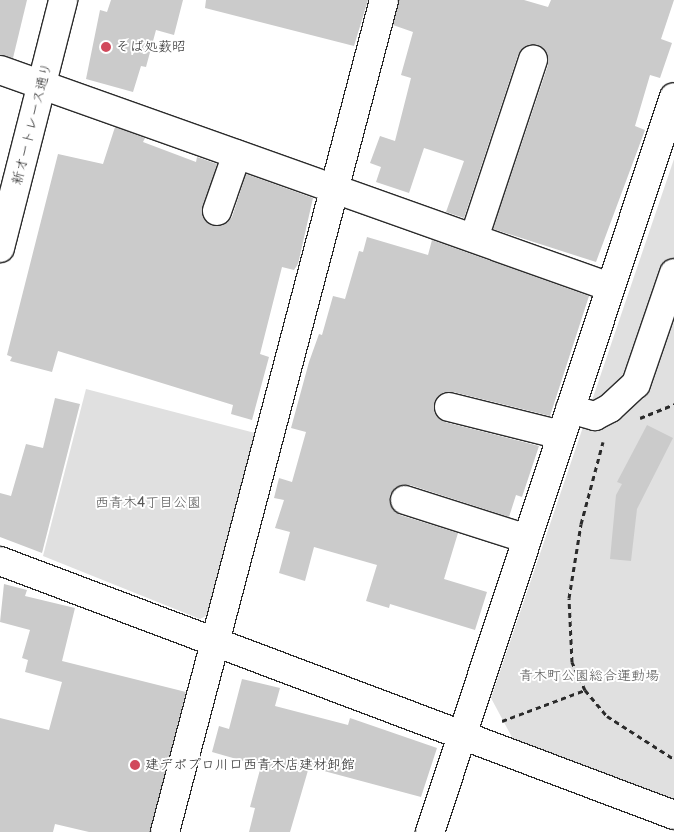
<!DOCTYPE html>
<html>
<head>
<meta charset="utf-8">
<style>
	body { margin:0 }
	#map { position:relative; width:674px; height:832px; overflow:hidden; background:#fff; font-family:Pangolin,"Klee One",sans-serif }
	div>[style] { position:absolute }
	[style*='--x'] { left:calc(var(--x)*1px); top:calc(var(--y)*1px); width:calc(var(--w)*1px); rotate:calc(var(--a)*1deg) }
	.green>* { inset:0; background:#e0e0e0 }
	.building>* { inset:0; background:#cbcbcb }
	.path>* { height:3px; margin-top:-1.5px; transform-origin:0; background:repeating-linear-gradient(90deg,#2b2b2b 0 5px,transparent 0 9px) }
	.roads { filter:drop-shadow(1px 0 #2b2b2b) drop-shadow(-1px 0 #2b2b2b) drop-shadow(0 1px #2b2b2b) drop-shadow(0 -1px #2b2b2b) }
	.minor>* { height:28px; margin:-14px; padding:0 14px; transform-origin:14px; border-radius:14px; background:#fff }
	.dots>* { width:14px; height:14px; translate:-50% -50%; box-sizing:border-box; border:2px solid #fff; border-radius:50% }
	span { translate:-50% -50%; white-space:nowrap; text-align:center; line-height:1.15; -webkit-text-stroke:4px #fff; paint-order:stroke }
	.poi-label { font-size:14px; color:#2b2b2b }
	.left { translate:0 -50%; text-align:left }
	.street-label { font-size:14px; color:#2b2b2b }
	.park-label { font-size:14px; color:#585858 }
</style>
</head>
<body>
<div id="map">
	<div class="green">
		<div style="clip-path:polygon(674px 159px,674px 801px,513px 739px,491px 698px)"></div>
		<div style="clip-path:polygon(86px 389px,255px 433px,214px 612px,200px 619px,43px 556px)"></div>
	</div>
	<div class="building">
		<div style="clip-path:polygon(0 0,27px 0,13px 58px,0 55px)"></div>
		<div style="clip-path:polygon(111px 0,183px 0,174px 35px,156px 30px,146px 67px,141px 66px,133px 92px,86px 79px,100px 10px,107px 12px)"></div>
		<div style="clip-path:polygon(206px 0,368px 0,354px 46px,205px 8px)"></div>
		<div style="clip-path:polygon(399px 0,524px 0,548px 7px,551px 0,674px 0,661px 39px,672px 43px,660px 78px,650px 75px,635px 126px,645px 130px,596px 262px,493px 229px,548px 65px,548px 56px,538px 45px,529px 45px,518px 55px,464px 218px,446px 212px,464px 161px,424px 148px,409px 193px,376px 182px,381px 167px,370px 163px,380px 136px,395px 141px,411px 78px,401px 75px,413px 32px,393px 25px)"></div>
		<div style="clip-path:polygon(115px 127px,145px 138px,143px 142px,196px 162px,197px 157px,217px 164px,202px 213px,212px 226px,227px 223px,232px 217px,246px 174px,313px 198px,298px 264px,294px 270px,282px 267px,260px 354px,269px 357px,252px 420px,231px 414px,233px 405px,58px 351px,52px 372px,10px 361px,12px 357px,7px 355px,58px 154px,103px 164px)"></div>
		<div style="clip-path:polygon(367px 237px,428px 255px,432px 240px,589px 296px,550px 416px,453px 392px,444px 392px,434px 403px,434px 412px,445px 422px,539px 446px,522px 497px,516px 495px,509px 517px,410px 485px,401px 485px,390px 495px,390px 504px,400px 515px,458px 533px,444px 579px,487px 592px,475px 630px,390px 604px,389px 608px,366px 601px,377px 565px,314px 547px,305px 581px,279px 573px,290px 532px,275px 528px,284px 500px,274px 498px,279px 478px,292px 482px,306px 432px,291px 428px,309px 362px,319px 334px,322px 335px,333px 296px,345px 299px,359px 251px,363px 252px)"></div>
		<div style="clip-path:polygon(55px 398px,80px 404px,42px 553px,0 537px,0 493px,11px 496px,26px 444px,43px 448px)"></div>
		<div style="clip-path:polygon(647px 425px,673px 438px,637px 509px,631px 561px,610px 559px,616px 495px,622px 484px,617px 482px)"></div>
		<div style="clip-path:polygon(4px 584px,27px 590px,25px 596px,75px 608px,62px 661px,186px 692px,150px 832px,89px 832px,55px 824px,53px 832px,0 832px,0 718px,49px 730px,62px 682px,25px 672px,28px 660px,22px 658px,30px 630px,0 622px)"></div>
		<div style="clip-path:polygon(242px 679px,280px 688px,275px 706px,348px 725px,350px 718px,437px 748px,421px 797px,309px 767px,290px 832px,249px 832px,255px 808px,250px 807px,261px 766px,212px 752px,219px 726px,229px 729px)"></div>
	</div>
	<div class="path">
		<div style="--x:640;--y:418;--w:37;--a:-22"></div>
		<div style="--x:585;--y:690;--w:31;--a:-115"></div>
		<div style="--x:572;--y:662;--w:64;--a:-92.7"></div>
		<div style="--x:569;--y:598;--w:75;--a:-80.8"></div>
		<div style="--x:581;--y:524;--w:85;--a:-75"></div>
		<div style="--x:502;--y:721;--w:89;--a:-20.5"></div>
		<div style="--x:585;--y:690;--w:34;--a:50"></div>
		<div style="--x:607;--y:716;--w:80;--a:32.7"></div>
	</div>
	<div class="roads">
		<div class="minor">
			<div style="--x:0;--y:70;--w:647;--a:19.58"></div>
			<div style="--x:217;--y:211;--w:60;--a:-70.7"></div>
			<div style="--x:474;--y:238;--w:188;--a:-71.7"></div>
			<div style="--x:0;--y:248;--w:256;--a:-75.7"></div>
			<div style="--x:449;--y:407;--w:115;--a:14"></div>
			<div style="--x:570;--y:409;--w:26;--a:16"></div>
			<div style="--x:595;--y:416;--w:17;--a:-28"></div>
			<div style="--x:610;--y:408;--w:35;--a:-43"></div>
			<div style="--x:636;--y:384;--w:117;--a:-71.1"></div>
			<div style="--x:405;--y:500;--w:128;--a:17.7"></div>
			<div style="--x:0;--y:561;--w:720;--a:20.65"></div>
			<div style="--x:165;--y:832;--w:860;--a:-75.25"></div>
			<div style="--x:430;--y:832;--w:774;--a:-71.64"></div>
		</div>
	</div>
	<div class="dots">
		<div style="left:106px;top:47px;background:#d1495b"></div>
		<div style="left:135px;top:765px;background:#d1495b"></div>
	</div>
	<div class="poi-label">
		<span class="left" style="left:116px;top:47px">そば処薮昭</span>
		<span class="left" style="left:145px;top:765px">建デポプロ川口西青木店建材卸館</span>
	</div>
	<div class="street-label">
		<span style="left:32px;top:124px;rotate:-76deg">新オートレース通り</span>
	</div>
	<div class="park-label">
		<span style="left:148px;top:503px">西青木4丁目公園</span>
		<span style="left:589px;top:676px">青木町公園総合運動場</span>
	</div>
</div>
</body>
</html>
